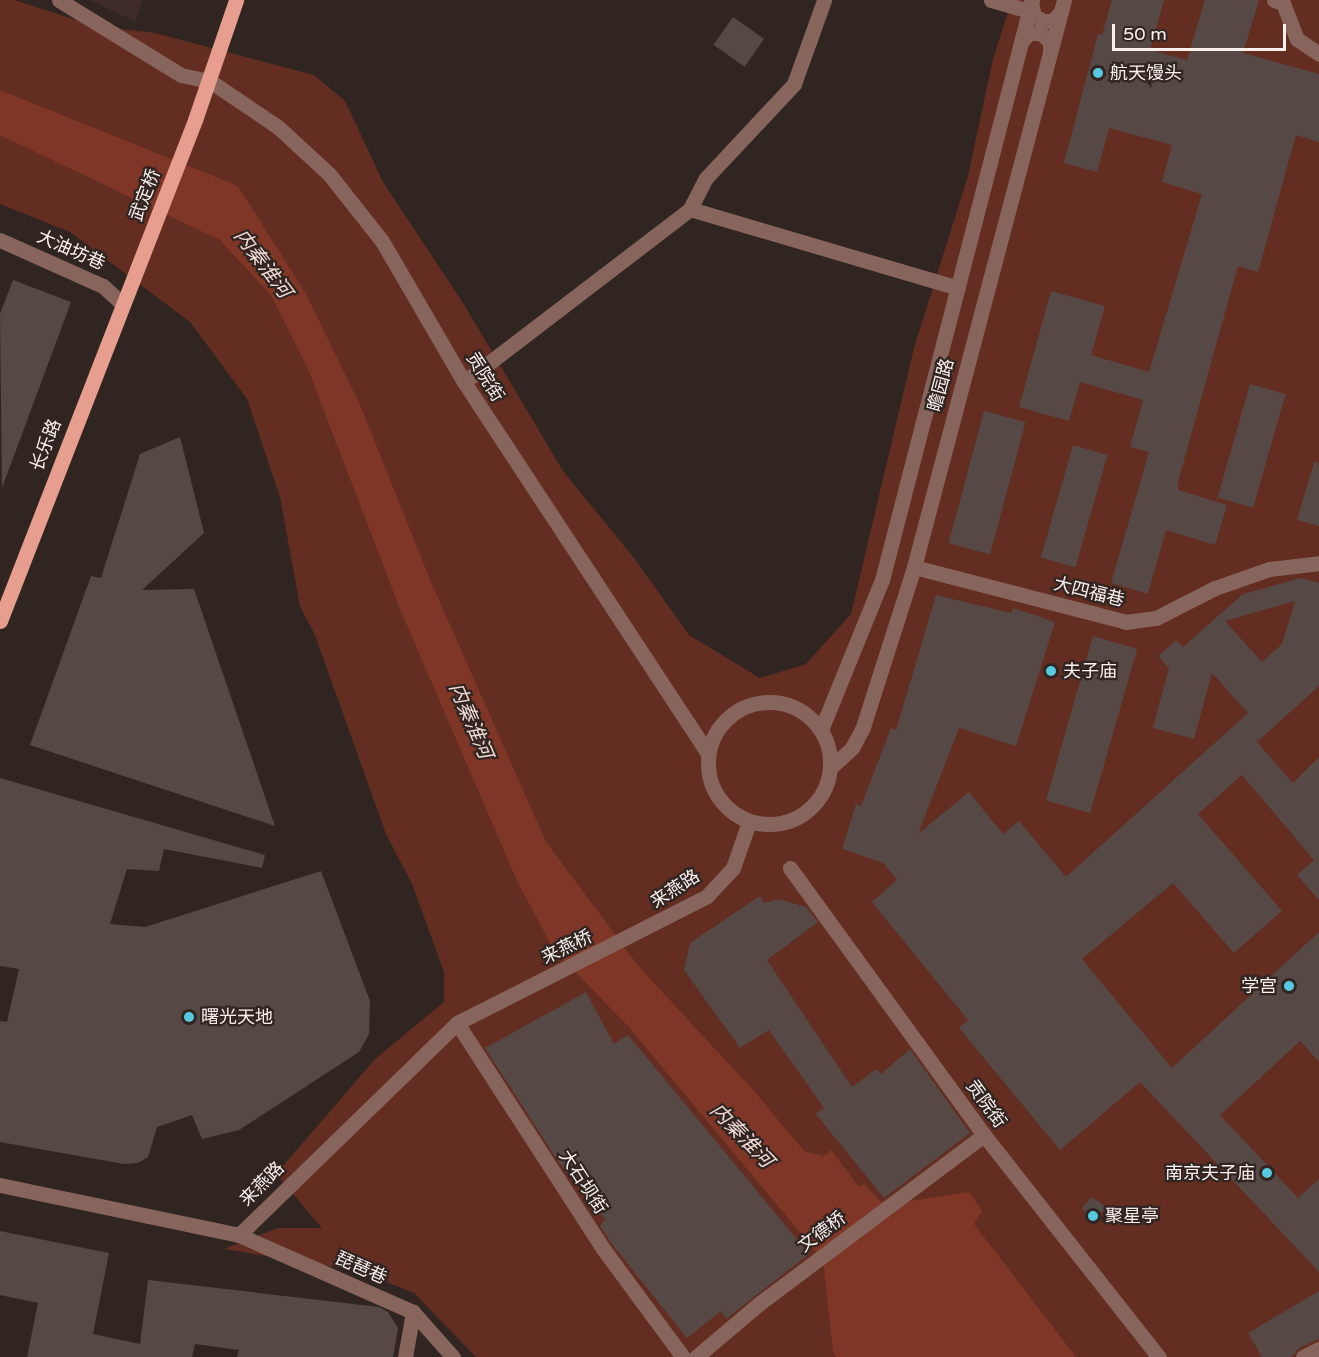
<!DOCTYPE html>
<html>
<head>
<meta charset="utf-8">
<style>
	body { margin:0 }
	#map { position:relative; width:1319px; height:1357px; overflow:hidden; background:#312522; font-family:"Varela Round","Noto Sans SC",sans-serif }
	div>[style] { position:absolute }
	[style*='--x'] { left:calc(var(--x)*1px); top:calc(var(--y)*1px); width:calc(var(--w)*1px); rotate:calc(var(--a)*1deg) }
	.built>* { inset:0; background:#3f2c28 }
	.green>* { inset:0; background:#642d21 }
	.water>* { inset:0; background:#803626 }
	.building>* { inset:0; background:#564845; transform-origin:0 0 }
	.minor>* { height:15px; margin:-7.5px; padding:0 7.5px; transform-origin:7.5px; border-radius:7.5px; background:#87645c }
	.minor>.ring { margin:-7.5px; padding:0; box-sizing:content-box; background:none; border:15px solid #87645c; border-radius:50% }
	.major>* { height:15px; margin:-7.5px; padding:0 7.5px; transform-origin:7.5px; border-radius:7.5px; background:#e79e8e }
	.dots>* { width:16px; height:16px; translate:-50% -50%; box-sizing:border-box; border:3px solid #312522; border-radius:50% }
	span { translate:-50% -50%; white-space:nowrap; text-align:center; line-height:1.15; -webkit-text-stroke:4.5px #312522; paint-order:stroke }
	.poi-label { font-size:18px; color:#f9f0ee }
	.left { translate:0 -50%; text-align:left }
	.right { translate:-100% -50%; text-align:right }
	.street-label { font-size:18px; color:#f9f0ee }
	.water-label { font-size:20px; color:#f2dad5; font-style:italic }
	.scale { position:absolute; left:1112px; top:24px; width:174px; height:27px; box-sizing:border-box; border:3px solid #f9f0ee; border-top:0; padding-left:8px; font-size:18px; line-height:21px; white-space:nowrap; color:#f9f0ee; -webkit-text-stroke:4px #312522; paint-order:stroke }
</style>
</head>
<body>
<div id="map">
	<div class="built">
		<div style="clip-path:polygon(90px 0,143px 0,135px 21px)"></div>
	</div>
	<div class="green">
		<div style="clip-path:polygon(0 0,14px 0,95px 26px,155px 33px,314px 75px,345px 101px,383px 182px,463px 303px,563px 471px,634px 558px,689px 635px,760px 678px,806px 664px,851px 614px,914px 348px,968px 176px,993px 59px,1012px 0,1319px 0,1319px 1357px,476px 1357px,414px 1293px,359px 1271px,224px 1249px,278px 1228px,322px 1228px,276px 1174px,375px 1059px,444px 1002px,444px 972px,412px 884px,386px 834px,315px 635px,300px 606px,280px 497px,247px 399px,190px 322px,70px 232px,0 204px)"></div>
	</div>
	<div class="water">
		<div style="clip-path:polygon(0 90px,238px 186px,306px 294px,361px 407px,431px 582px,546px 842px,640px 968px,754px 1091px,804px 1151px,824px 1156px,831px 1150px,859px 1187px,864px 1184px,884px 1205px,969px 1192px,982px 1211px,974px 1224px,1076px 1357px,837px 1357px,833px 1352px,823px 1260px,628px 1026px,554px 950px,518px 883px,400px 609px,308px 369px,271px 295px,220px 240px,0 135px)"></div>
	</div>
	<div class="building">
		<div style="clip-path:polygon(1112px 0,1164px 0,1150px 50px,1187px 60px,1205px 0,1259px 0,1243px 53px,1319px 74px,1319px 142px,1296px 135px,1258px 272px,1238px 266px,1178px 482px,1178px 490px,1227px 505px,1215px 545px,1166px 530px,1148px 594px,1111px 583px,1149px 452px,1130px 447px,1143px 400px,1080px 382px,1069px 421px,1019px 407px,1051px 291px,1105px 306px,1091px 355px,1149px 372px,1202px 194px,1162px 182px,1172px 145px,1109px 128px,1097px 172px,1064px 163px,1098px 34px,1102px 35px)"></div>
		<div style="left:733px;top:17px;width:38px;height:34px;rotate:35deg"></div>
		<div style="clip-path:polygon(13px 280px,71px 302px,2px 488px,0 314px)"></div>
		<div style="left:1250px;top:384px;width:37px;height:118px;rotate:16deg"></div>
		<div style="left:984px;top:411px;width:43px;height:137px;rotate:15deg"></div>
		<div style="clip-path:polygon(180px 437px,204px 533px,142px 590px,194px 589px,275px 826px,30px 745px,91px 576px,101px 578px,140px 454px)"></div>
		<div style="left:1073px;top:445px;width:36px;height:117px;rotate:16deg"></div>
		<div style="clip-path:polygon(1314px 462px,1319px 463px,1319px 526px,1297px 520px)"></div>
		<div style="clip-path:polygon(evenodd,1301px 578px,1319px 583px,1319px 686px,1257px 742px,1293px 783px,1319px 757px,1319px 900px,1297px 875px,1314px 860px,1242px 775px,1198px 814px,1282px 911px,1234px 953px,1173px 883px,1082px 959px,1172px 1068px,1319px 932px,1319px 1062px,1300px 1041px,1220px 1115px,1298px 1198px,1319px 1179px,1319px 1272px,1140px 1082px,1060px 1150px,959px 1028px,968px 1020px,872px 902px,897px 880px,883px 863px,842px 849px,856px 804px,861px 806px,891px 728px,896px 730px,936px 595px,1011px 613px,1013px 608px,1055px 622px,1016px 746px,959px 728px,918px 834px,969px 792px,1003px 834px,1019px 821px,1066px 877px,1248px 713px,1212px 673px,1194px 739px,1153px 728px,1169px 668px,1158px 656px,1176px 640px,1183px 647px,1243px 594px,1301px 578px,1295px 601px,1282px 644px,1262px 662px,1225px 621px,1295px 601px)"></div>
		<div style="left:1093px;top:636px;width:46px;height:171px;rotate:16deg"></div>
		<div style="clip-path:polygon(0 778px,265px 855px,262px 868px,164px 849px,159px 871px,127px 869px,110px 924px,145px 927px,321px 871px,370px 1001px,369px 1034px,359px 1052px,239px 1130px,202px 1139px,192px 1115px,157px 1127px,148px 1157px,138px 1163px,124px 1164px,0 1142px,0 1021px,7px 1022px,19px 969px,0 966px)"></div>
		<div style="clip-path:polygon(760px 896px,764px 903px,779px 899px,806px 907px,818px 922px,767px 960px,852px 1087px,876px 1069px,881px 1074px,910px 1049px,970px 1133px,884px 1198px,816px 1114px,824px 1108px,769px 1030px,740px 1048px,684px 970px,690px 943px)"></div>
		<div style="clip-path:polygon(586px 992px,614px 1044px,628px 1035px,809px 1254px,726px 1319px,721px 1311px,687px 1338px,612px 1244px,600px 1226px,605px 1219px,558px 1161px,485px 1048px)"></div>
		<div style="clip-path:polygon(1092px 1197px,1106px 1207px,1093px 1224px,1082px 1208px)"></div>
		<div style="clip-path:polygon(0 1231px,109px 1253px,93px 1334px,140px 1344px,148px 1280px,379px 1307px,388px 1312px,398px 1328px,393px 1357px,237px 1357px,239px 1350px,195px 1344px,192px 1357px,27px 1357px,38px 1303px,0 1295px)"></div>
		<div style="clip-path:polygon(1319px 1291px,1319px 1339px,1299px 1348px,1292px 1357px,1262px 1357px,1248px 1333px)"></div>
	</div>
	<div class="minor">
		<div style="--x:59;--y:0;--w:143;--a:31.6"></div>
		<div style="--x:181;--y:75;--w:30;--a:12"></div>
		<div style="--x:210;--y:81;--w:82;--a:34.1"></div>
		<div style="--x:278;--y:127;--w:69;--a:42.7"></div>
		<div style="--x:329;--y:174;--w:85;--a:51.7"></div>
		<div style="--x:382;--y:241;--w:163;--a:59.8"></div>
		<div style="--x:464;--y:382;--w:444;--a:56.7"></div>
		<div style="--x:991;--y:0;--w:40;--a:16"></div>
		<div style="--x:1274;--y:0;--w:9;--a:18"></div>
		<div style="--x:1283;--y:3;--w:39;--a:69"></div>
		<div style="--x:1297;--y:39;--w:27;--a:34"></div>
		<div style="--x:1031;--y:2;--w:14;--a:78"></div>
		<div style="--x:1034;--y:16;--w:10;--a:29"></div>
		<div style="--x:1043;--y:21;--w:10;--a:0"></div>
		<div style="--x:1053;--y:21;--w:13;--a:-51"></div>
		<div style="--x:1021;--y:42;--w:12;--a:-48"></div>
		<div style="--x:1029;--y:33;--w:11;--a:0"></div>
		<div style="--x:1040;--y:33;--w:13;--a:39"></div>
		<div style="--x:1050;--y:41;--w:10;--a:90"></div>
		<div style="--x:690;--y:209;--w:279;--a:16.4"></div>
		<div style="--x:0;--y:240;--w:113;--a:24.1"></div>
		<div style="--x:103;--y:286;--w:25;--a:43"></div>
		<div style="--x:464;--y:382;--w:285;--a:-37.4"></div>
		<div style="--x:690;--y:209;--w:35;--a:-63"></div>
		<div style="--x:706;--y:178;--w:129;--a:-46.9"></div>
		<div style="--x:794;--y:84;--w:89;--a:-70.3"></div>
		<div style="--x:914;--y:567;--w:219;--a:14.5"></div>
		<div style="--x:1126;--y:622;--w:30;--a:-8"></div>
		<div style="--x:1156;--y:618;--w:66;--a:-27"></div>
		<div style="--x:1215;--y:588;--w:57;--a:-19.4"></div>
		<div style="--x:1269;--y:569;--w:50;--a:-6.8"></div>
		<div class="ring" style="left:708px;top:702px;width:107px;height:107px"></div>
		<div style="--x:821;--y:730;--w:162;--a:-67.9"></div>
		<div style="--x:882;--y:580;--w:599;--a:-75.5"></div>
		<div style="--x:831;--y:767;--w:28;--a:-42"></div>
		<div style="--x:852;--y:748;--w:24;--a:-62"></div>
		<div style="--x:863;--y:727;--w:168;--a:-72.3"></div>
		<div style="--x:914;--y:567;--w:587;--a:-75.18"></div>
		<div style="--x:790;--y:868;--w:330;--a:54"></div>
		<div style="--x:984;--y:1135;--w:283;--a:51.8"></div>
		<div style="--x:457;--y:1023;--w:270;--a:57.1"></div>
		<div style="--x:604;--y:1250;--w:133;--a:53.6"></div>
		<div style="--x:0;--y:1185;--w:244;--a:11.8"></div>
		<div style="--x:239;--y:1235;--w:304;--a:-44.2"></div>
		<div style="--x:457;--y:1023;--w:280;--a:-26.9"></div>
		<div style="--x:707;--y:896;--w:38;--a:-47"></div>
		<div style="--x:733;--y:868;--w:49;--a:-70.8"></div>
		<div style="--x:239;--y:1235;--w:190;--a:23.9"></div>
		<div style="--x:413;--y:1312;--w:60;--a:48.4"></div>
		<div style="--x:405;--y:1357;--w:46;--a:-79.9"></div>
		<div style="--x:696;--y:1357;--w:84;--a:-40.2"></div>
		<div style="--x:760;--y:1303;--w:280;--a:-36.9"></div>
		<div style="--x:1303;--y:1357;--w:18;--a:-27"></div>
	</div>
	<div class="major">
		<div style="--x:0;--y:621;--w:538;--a:-68.73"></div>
		<div style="--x:195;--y:120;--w:127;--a:-71.1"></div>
	</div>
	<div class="dots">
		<div style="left:1098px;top:73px;background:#56c9e1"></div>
		<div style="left:1051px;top:671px;background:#56c9e1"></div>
		<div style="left:1289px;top:986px;background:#56c9e1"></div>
		<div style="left:189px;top:1017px;background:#56c9e1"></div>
		<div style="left:1267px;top:1173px;background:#56c9e1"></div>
		<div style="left:1093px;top:1216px;background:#56c9e1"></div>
	</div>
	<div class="poi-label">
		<span class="left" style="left:1110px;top:73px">航天馒头</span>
		<span class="left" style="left:1063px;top:671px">夫子庙</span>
		<span class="right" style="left:1277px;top:986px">学宫</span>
		<span class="left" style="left:201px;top:1017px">曙光天地</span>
		<span class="right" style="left:1255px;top:1173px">南京夫子庙</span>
		<span class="left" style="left:1105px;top:1216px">聚星亭</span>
	</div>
	<div class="street-label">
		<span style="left:145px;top:195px;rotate:-69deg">武定桥</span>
		<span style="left:71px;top:250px;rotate:24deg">大油坊巷</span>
		<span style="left:485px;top:377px;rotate:58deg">贡院街</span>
		<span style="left:941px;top:385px;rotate:-75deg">瞻园路</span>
		<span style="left:46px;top:445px;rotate:-69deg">长乐路</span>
		<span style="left:1089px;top:592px;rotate:14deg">大四福巷</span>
		<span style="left:675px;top:889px;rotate:-33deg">来燕路</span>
		<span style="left:567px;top:947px;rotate:-26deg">来燕桥</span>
		<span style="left:986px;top:1104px;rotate:54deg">贡院街</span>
		<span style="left:583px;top:1182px;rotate:57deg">大石坝街</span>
		<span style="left:262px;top:1184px;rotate:-45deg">来燕路</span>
		<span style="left:822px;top:1232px;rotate:-37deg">文德桥</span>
		<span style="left:361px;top:1268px;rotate:24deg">琵琶巷</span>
	</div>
	<div class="water-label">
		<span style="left:262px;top:264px;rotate:53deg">内秦淮河</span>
		<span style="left:470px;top:721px;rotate:67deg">内秦淮河</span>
		<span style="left:741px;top:1136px;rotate:46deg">内秦淮河</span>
	</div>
	<div class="scale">50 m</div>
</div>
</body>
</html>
